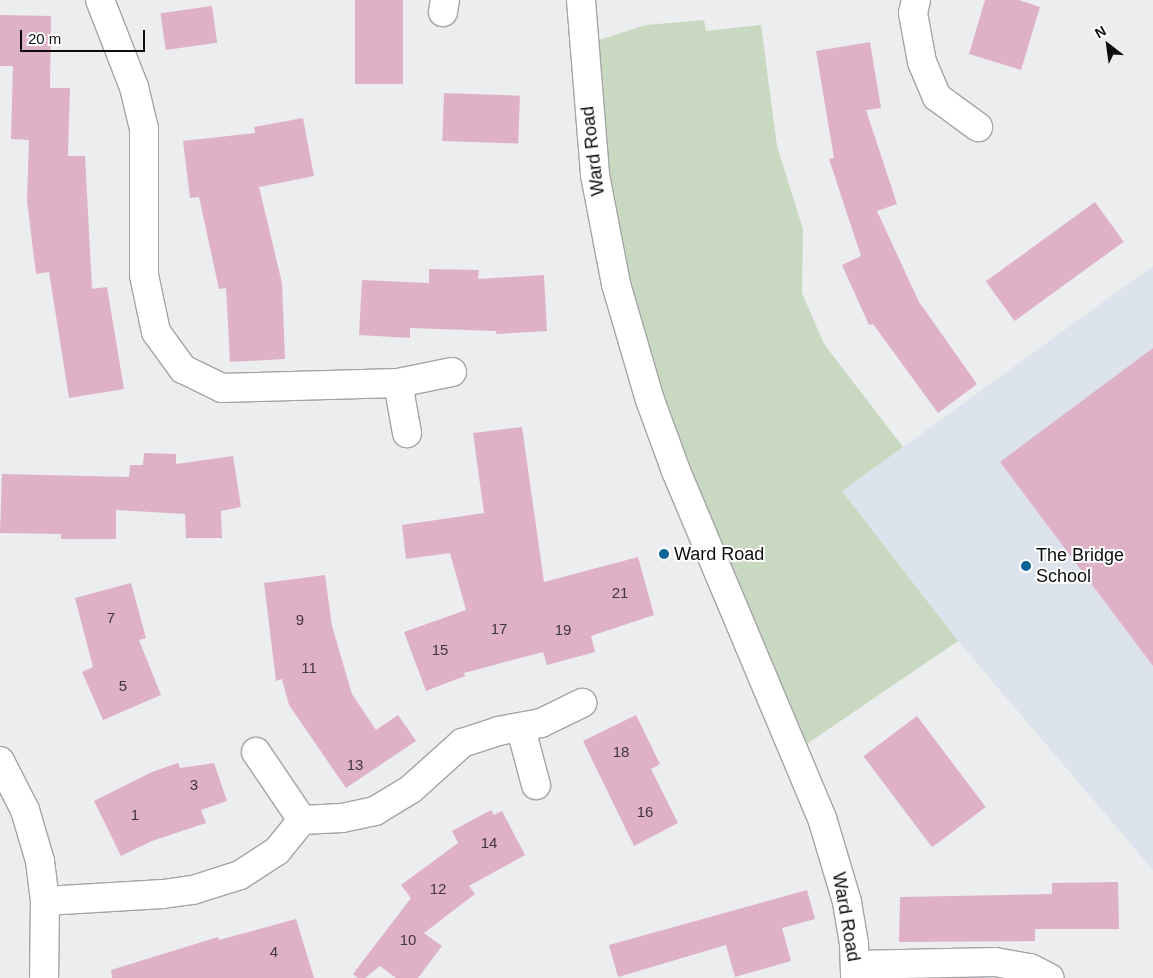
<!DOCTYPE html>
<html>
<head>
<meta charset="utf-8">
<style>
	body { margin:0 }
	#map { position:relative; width:1153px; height:978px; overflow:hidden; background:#ebedef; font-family:Helvetica,sans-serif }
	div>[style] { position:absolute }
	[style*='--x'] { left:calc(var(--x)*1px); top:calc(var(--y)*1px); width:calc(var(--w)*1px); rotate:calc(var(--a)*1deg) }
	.built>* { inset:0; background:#dde3ec }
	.green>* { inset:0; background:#c9d9c1 }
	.building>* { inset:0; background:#dfb1c7; transform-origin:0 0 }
	.roads { filter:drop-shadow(1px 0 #a2a4a6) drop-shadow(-1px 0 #a2a4a6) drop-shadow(0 1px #a2a4a6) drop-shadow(0 -1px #a2a4a6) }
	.minor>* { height:28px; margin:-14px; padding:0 14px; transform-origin:14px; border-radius:14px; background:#fff }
	.dots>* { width:14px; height:14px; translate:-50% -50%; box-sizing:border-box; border:2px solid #fff; border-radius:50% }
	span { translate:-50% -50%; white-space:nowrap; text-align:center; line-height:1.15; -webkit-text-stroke:4px #fff; paint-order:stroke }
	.number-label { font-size:15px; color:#41363c }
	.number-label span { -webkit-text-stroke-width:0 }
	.street-label { font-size:18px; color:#0c0d0d }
	.poi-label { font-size:18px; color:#0c0d0d }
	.left { translate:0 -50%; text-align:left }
	.north { position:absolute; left:1083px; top:20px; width:50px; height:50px; -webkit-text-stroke:4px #fff; paint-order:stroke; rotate:330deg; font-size:14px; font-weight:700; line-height:20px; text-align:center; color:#0c0d0d }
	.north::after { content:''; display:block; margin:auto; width:18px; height:22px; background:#0c0d0d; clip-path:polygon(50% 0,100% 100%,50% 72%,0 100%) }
	.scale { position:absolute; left:20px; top:30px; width:125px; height:22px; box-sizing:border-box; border:2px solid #0c0d0d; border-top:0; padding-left:6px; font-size:15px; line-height:18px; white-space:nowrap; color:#0c0d0d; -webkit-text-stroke:4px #fff; paint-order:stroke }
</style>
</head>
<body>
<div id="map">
	<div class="built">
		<div style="clip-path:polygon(1153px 266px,1153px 870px,958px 641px,842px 491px)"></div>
	</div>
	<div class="green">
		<div style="clip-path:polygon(704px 20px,706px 31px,761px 25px,777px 146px,803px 229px,802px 293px,824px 344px,903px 447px,842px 491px,958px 641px,795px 752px,650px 400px,583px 45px,646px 25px)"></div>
	</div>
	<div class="building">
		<div style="left:355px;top:0;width:48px;height:84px"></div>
		<div style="clip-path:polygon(985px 0,1019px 0,1040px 7px,1021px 70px,969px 54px)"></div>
		<div style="left:212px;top:6px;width:37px;height:52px;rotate:82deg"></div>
		<div style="clip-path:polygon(0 15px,51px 16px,50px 88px,70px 88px,68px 156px,85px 156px,92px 289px,107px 287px,124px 389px,69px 398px,49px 272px,36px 274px,27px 201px,29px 140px,11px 139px,13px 66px,0 66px)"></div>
		<div style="clip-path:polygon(870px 42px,881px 108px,866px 110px,897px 204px,877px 211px,919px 302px,977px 384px,938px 413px,873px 324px,869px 325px,842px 265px,861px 256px,829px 159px,834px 158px,816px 51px)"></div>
		<div style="left:444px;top:93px;width:76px;height:48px;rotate:2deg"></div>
		<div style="clip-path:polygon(303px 118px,314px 176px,259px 187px,282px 283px,285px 359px,230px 362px,226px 288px,219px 289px,199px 197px,190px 198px,183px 141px,255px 133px,254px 127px)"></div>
		<div style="left:1095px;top:202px;width:49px;height:135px;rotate:54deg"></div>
		<div style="clip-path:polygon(429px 269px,479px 270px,478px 279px,544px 275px,547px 331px,496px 334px,496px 331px,410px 328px,410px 338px,359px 335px,362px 280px,429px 283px)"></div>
		<div style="clip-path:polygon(1153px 348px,1153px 666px,1000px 462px)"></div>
		<div style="clip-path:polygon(522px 427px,544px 582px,638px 557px,654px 615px,591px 636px,595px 652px,547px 665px,543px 652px,464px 673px,465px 676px,426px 691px,404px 632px,466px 610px,450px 553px,406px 559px,402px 525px,484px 513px,473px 433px)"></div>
		<div style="clip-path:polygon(144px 453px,176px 454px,176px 464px,233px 456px,241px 507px,221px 511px,222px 538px,186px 538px,185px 514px,116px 510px,116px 539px,61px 539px,61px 534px,0 533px,2px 474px,129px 477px,130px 465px,143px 465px)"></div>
		<div style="clip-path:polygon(325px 575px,332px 626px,352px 694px,376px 730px,398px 715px,416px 741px,346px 788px,289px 705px,282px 679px,276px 681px,264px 583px)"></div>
		<div style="clip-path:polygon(131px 583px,146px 638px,139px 640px,161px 695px,103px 720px,82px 672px,93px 667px,75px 598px)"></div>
		<div style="clip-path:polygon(636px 715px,660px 764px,651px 769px,678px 823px,634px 846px,583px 741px)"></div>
		<div style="left:917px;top:716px;width:114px;height:67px;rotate:53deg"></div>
		<div style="clip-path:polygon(178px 763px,180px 768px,214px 763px,227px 801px,201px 810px,206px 823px,152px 841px,121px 856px,94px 801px,152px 772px)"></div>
		<div style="clip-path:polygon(491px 810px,494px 815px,502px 811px,525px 855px,469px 886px,475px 894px,424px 933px,442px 946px,418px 978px,396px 978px,380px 966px,365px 978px,358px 978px,353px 974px,411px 898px,401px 885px,458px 843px,452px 831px)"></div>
		<div style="clip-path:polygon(1118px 882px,1119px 929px,1035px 929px,1035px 941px,899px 942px,900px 897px,1052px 894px,1052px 883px)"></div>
		<div style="clip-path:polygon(807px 890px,815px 919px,782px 928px,791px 961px,735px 977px,726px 945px,618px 977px,609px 945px)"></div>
		<div style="clip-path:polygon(296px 919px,314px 978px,112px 978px,111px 970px,218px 937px,219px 940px)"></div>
	</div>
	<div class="roads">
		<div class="minor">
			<div style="--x:100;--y:0;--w:93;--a:68.7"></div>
			<div style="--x:134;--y:87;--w:43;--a:76.6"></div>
			<div style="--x:144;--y:129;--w:146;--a:90"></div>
			<div style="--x:144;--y:275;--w:58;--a:78.1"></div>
			<div style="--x:156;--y:332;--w:46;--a:53.9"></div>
			<div style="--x:183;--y:369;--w:43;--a:26"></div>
			<div style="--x:222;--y:388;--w:176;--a:-1.6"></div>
			<div style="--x:398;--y:383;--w:51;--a:79.8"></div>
			<div style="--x:581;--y:0;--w:176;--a:85.4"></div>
			<div style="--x:595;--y:175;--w:111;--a:79.1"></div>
			<div style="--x:616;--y:284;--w:121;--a:73.7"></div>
			<div style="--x:650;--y:400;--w:76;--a:69.9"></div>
			<div style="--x:676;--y:471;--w:376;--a:67.2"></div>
			<div style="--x:822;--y:818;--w:88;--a:73.4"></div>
			<div style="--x:847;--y:902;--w:43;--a:80.5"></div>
			<div style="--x:854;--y:944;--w:34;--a:88"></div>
			<div style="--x:916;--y:0;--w:13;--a:103"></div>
			<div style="--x:913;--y:13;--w:50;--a:79.6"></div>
			<div style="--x:922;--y:62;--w:38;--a:67"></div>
			<div style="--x:937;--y:97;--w:51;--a:36.2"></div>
			<div style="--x:443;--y:12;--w:12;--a:-81"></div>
			<div style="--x:398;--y:383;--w:55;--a:-11.5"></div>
			<div style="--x:521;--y:729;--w:58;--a:75"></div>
			<div style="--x:256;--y:752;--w:82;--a:55.9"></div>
			<div style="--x:0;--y:761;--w:55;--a:63"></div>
			<div style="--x:25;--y:810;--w:53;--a:73.6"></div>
			<div style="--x:40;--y:861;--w:40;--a:82.9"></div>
			<div style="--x:45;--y:901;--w:77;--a:90.7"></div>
			<div style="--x:45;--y:901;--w:118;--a:-3.4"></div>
			<div style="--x:163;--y:894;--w:30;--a:-8"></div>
			<div style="--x:193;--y:890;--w:49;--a:-17.7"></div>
			<div style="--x:240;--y:875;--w:44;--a:-33"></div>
			<div style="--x:277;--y:851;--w:40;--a:-51"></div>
			<div style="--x:302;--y:820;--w:40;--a:-2.9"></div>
			<div style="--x:342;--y:818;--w:34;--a:-12"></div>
			<div style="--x:375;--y:811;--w:42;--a:-31.4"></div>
			<div style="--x:411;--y:789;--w:69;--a:-42"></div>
			<div style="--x:462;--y:743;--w:38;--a:-18"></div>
			<div style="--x:498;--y:731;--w:44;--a:-10.5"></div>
			<div style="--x:541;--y:723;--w:46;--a:-26"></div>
			<div style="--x:855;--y:965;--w:140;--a:-1.2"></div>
			<div style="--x:995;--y:962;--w:36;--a:10"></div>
			<div style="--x:1030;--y:968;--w:22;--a:27"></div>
		</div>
	</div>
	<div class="dots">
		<div style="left:664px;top:554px;background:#0a6494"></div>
		<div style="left:1026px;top:566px;background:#0a6494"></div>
	</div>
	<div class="number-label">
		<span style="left:620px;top:593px">21</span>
		<span style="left:111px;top:618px">7</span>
		<span style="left:300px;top:620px">9</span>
		<span style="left:499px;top:629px">17</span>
		<span style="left:563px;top:630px">19</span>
		<span style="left:440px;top:650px">15</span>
		<span style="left:309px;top:668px">11</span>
		<span style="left:123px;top:686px">5</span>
		<span style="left:621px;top:752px">18</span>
		<span style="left:355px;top:765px">13</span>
		<span style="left:194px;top:785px">3</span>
		<span style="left:645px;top:812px">16</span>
		<span style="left:135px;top:815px">1</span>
		<span style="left:489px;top:843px">14</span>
		<span style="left:438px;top:889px">12</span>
		<span style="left:408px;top:940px">10</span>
		<span style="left:274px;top:952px">4</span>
	</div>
	<div class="street-label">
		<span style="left:593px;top:151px;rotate:-97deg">Ward Road</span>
		<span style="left:846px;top:917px;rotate:80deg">Ward Road</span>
	</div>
	<div class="poi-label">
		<span class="left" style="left:674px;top:554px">Ward Road</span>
		<span class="left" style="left:1036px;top:566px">The Bridge<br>School</span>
	</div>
	<div class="north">N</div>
	<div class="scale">20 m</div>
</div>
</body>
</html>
